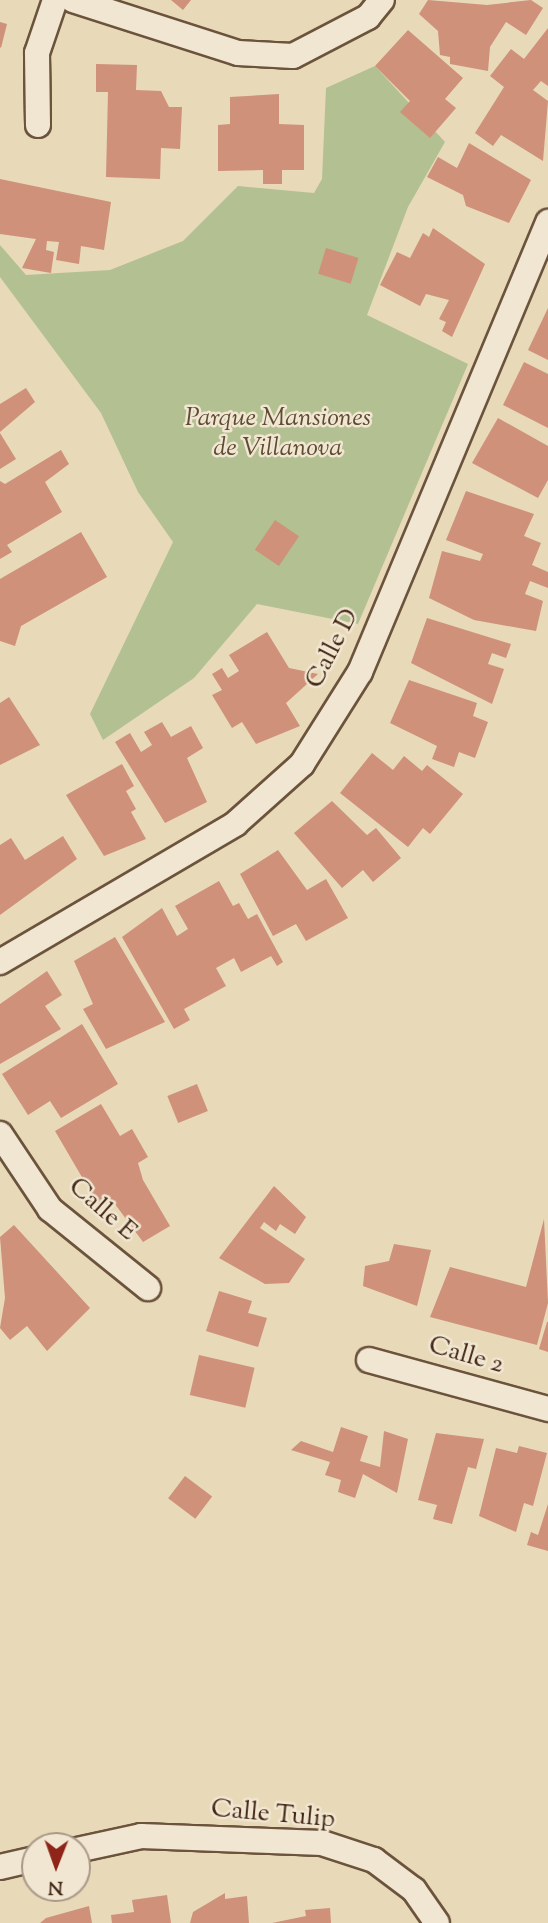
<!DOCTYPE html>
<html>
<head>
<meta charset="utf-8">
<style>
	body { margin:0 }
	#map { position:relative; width:548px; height:1923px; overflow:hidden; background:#e8d9b9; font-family:"Sorts Mill Goudy",serif }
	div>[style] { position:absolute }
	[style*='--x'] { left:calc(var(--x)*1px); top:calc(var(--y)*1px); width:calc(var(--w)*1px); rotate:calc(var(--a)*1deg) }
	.green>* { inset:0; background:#b3c091 }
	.building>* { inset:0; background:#cf9179; transform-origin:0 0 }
	.roads { filter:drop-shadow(2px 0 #6c533c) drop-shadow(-2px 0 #6c533c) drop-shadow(0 2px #6c533c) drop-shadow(0 -2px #6c533c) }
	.street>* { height:24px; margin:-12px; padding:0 12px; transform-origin:12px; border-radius:12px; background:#f0e6d2 }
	span { translate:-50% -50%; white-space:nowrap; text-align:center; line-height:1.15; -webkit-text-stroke:5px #f0e6d2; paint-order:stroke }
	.park-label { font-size:26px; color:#5e4c32; font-style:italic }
	.street-label { font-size:26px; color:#422613 }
	.north { position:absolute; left:21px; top:1832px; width:70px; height:70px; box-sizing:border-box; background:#f0e6d2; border:2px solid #aa9986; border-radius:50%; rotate:181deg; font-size:19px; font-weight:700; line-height:28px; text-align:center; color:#422613 }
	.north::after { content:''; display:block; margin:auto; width:24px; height:32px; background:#8f2418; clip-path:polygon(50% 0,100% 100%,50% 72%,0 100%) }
</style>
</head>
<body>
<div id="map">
	<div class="green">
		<div style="clip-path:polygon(375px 66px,445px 142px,408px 207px,367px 315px,468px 364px,358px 624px,257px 604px,194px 678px,103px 740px,90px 714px,173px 542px,138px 492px,101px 413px,0 277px,0 245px,26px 275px,110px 270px,183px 241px,238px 186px,314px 193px,322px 179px,326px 88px)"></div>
	</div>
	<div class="building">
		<div style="clip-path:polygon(171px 0,191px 0,183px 10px)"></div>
		<div style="clip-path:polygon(428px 0,487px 5px,531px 0,543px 8px,526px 35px,506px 22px,490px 47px,488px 71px,450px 64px,450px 57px,440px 55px,438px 31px,419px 14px)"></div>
		<div style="clip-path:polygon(0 22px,7px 24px,1px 48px,0 47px)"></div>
		<div style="clip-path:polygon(548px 28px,548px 86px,541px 81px,533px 90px,548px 101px,543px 161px,501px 135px,493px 146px,475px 133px,504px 87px,490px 76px,511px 49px,524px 59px)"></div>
		<div style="clip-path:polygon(408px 30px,463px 78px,445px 99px,456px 108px,430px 138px,400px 112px,410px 101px,375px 66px)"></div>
		<div style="clip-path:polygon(96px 64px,137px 65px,136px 90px,161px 91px,169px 107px,182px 107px,180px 149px,161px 148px,160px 179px,106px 177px,108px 92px,96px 92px)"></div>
		<div style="clip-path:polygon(279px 94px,279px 124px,304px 125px,304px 170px,282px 170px,282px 184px,263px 184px,263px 170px,218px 171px,218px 125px,230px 124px,230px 97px)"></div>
		<div style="clip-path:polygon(469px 143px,531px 180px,509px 223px,466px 206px,463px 195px,427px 177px,438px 157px,457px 168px)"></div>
		<div style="clip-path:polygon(0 179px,111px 202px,104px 250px,81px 246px,79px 264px,56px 260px,59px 242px,47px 241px,46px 250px,54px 252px,51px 273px,22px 268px,36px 239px,0 234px)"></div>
		<div style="clip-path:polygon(433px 228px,485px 264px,452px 337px,442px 331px,446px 322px,439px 319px,449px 300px,426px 294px,420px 306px,380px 285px,397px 252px,410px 258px,423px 233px,429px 237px)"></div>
		<div style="left:326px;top:248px;width:34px;height:27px;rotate:17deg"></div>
		<div style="clip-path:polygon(548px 308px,548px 360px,528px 350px)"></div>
		<div style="clip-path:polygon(524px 362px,548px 374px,548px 428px,503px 405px)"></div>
		<div style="clip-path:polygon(26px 388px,35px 402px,0 432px,0 404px)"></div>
		<div style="clip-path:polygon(498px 418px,548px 446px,548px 480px,538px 498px,472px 463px)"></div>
		<div style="clip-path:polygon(0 433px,16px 459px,0 469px)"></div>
		<div style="clip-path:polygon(61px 450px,69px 464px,45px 482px,62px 512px,7px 545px,12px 552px,0 559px,0 481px,5px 484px)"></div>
		<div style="clip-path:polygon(466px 491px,534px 514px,524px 536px,541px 543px,532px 565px,548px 572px,548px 588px,530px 581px,525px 594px,543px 601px,536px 631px,474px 620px,429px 598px,442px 551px,480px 561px,483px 554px,446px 540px)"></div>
		<div style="left:275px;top:520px;width:29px;height:36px;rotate:34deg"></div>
		<div style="clip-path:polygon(81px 532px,107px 577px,21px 626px,15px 646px,0 641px,0 579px)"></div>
		<div style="clip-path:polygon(427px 618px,511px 644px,506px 658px,492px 653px,488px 664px,504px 669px,492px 704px,411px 663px)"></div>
		<div style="clip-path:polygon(267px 632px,289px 668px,318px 674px,286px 703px,300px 726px,256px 744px,242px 722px,232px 728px,212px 695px,222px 690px,212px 674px,222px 668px,228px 678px,239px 671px,229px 655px)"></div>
		<div style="clip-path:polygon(409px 680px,477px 703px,473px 716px,488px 722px,475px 758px,459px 752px,454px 767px,432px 759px,437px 746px,390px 723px)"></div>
		<div style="clip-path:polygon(9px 697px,40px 745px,0 765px,0 703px)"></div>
		<div style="clip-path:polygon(162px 722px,171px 737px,191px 726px,203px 748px,187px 758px,207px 802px,165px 823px,115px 742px,130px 733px,141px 752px,152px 745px,144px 732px)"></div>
		<div style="clip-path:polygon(372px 753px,393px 770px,404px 756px,422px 771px,427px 765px,463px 794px,430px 834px,423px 828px,408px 847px,340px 793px)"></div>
		<div style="clip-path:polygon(122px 764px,134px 786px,126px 791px,136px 809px,131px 812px,146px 839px,104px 856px,66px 795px)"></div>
		<div style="clip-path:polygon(332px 801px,367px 835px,376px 828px,401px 858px,373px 882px,363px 870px,342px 888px,294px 833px)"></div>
		<div style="clip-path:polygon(63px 836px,77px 859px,0 915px,0 845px,11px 838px,25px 860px)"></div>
		<div style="clip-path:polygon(278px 850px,307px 890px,326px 879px,348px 918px,306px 941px,296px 924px,273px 936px,240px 874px)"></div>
		<div style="clip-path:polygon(219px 881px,233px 906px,239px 903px,248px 919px,257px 914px,283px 962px,277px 966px,271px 956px,241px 972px,234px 958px,216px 968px,226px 986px,184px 1009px,190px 1020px,174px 1029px,122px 937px,162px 908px,177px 936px,188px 929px,175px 906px)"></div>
		<div style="clip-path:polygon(115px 937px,165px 1022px,106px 1049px,83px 1009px,93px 1004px,74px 961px)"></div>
		<div style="clip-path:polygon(47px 971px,62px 995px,45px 1006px,61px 1029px,0 1064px,0 1004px)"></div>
		<div style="clip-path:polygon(82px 1024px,118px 1084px,61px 1118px,50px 1101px,28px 1115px,2px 1074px)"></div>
		<div style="left:197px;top:1084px;width:29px;height:32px;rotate:68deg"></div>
		<div style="clip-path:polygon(101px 1104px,120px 1136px,132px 1129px,148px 1157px,138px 1163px,143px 1180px,170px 1226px,143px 1242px,112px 1200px,100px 1208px,55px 1131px)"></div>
		<div style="clip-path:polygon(274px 1186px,306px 1217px,295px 1234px,280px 1224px,276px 1231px,264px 1222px,260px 1228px,305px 1259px,289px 1283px,265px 1284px,219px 1258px)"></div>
		<div style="clip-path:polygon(544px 1219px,548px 1303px,537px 1345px,430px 1317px,450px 1267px,526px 1287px)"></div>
		<div style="clip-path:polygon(14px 1225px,90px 1308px,47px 1351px,27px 1326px,10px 1340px,0 1328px,5px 1298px,0 1237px)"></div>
		<div style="clip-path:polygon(394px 1244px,431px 1250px,417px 1306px,363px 1286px,365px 1266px,389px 1261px)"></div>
		<div style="clip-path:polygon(219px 1291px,252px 1301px,248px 1313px,267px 1318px,258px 1347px,206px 1331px)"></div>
		<div style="clip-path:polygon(547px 1322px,548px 1322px,548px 1352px,539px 1349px)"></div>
		<div style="left:199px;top:1355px;width:57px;height:41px;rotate:13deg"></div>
		<div style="clip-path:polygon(341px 1427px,368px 1436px,360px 1461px,380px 1467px,384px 1431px,408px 1439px,397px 1493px,363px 1474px,355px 1498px,338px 1492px,341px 1480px,325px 1475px,330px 1462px,291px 1450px,301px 1441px,333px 1452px)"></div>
		<div style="clip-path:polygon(436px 1433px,484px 1439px,476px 1469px,468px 1467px,452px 1524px,433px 1519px,437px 1505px,418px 1500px)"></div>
		<div style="clip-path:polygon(519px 1446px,547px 1453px,533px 1506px,524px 1503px,516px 1532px,479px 1516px,496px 1448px,517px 1453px)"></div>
		<div style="left:185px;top:1476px;width:34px;height:28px;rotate:37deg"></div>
		<div style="clip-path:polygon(548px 1504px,548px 1551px,527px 1545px,531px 1532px,538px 1535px)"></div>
		<div style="clip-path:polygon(225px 1893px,225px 1899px,247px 1896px,249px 1923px,190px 1923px,193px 1912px)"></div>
		<div style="clip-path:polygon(167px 1895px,171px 1923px,112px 1923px,111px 1915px,134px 1912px,132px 1900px)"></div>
		<div style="clip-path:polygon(89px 1906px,92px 1923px,40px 1923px,46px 1918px)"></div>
		<div style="clip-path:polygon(330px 1908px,331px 1923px,272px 1923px,306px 1916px,305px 1910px)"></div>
	</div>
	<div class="roads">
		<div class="street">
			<div style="--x:73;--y:0;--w:173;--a:17.8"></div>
			<div style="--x:238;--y:53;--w:55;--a:3.1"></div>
			<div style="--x:293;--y:56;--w:85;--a:-27.5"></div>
			<div style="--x:368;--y:17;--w:22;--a:-51"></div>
			<div style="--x:38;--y:125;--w:72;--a:-90.8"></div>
			<div style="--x:37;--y:53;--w:56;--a:-71.2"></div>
			<div style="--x:0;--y:962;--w:273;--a:-30.4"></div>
			<div style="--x:235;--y:824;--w:90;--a:-41.8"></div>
			<div style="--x:302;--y:764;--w:109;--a:-57.8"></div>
			<div style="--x:360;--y:672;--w:488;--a:-67.3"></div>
			<div style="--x:0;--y:1134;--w:90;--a:56.3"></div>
			<div style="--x:50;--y:1209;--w:126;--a:38.9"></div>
			<div style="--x:369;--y:1360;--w:186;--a:15.3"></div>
			<div style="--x:77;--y:1850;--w:66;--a:-12.3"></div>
			<div style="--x:141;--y:1836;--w:181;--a:2.2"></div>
			<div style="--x:322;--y:1843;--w:55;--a:18.1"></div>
			<div style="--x:374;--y:1860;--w:50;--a:36.9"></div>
			<div style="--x:414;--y:1890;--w:40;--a:55.1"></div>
			<div style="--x:0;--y:1867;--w:36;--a:-13"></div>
		</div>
	</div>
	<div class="park-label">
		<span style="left:278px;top:434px">Parque Mansiones<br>de Villanova</span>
	</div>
	<div class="street-label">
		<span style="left:333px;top:649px;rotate:-63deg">Calle D</span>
		<span style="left:102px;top:1210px;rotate:41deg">Calle E</span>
		<span style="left:466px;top:1356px;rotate:16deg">Calle 2</span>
		<span style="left:273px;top:1815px;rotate:5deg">Calle Tulip</span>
	</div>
	<div class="north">N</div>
</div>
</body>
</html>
